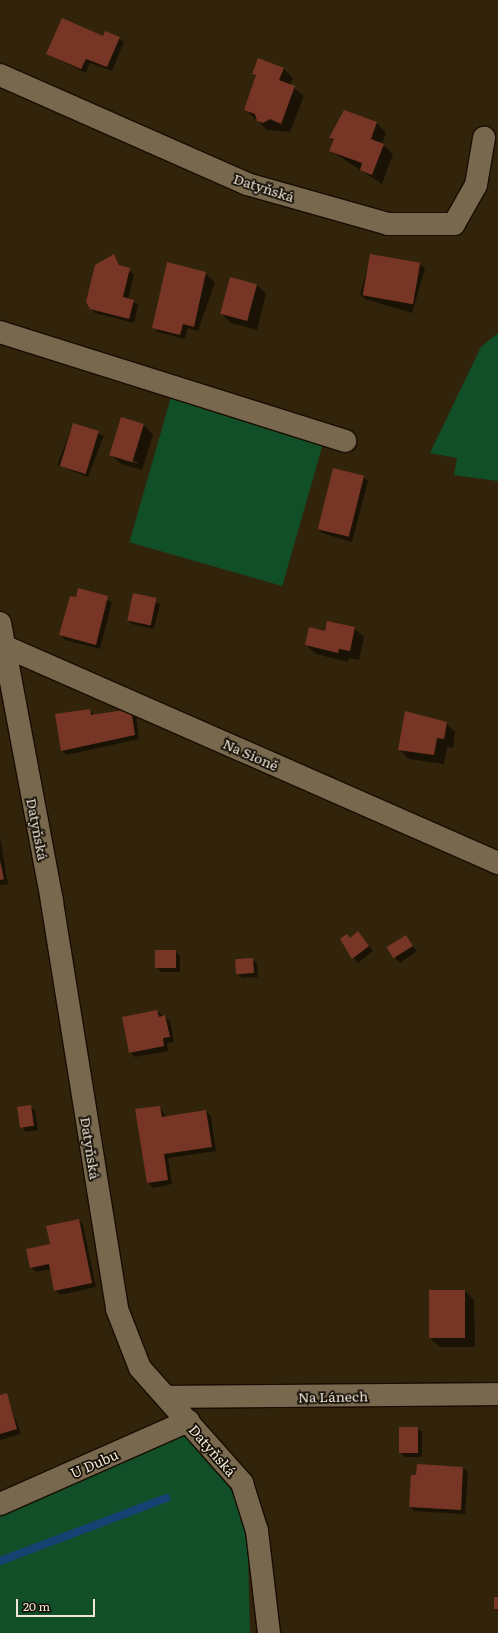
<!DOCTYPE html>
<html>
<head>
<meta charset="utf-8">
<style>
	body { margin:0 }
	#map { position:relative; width:498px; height:1633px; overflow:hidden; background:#31240b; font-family:Literata,serif }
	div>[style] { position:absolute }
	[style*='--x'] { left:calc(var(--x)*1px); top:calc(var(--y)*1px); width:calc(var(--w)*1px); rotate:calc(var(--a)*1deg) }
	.green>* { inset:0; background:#104f28; transform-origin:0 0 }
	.shadow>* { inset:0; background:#0007; transform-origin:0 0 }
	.stream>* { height:8px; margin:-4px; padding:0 4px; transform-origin:4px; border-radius:4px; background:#154272 }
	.building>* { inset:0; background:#773625; transform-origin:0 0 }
	.roads { filter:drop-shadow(1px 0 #190c00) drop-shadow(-1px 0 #190c00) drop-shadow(0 1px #190c00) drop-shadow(0 -1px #190c00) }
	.minor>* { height:22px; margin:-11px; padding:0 11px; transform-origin:11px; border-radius:11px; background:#78694e }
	span { translate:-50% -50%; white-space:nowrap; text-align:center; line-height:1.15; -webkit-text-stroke:3.5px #140e05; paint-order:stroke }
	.street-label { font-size:14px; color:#f0e7d8 }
	.scale { position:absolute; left:16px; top:1599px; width:79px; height:18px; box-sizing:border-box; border:2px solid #f0e7d8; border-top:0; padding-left:5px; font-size:12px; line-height:14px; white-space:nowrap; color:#f0e7d8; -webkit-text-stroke:3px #140e05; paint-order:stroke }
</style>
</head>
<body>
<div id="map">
	<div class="green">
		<div style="clip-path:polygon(498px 333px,498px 481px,454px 475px,457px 458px,430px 453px,481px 347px)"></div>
		<div style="left:171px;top:397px;width:159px;height:151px;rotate:16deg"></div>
		<div style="clip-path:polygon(188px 1421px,247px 1515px,250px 1633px,0 1633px,0 1507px)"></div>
	</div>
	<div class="shadow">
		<div style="clip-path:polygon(103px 38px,119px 38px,124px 42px,112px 71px,90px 63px,86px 73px,47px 54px)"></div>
		<div style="clip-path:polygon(283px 68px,293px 78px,290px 85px,304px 96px,290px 132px,267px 130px,245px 109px,257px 77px,253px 74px)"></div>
		<div style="clip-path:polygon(345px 112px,377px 123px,386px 133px,382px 144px,393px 154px,382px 184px,331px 151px,334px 141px,330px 138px)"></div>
		<div style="clip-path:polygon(114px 255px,121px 267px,134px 274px,128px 299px,138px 305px,134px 323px,95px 313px,90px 308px)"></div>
		<div style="clip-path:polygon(371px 255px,420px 264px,425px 269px,412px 313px,365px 299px,360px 294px)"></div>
		<div style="clip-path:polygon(205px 273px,215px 282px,198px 331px,188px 328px,185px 339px,158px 332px,154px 327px)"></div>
		<div style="clip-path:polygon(257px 285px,266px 294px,257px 330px,231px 323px,222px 314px)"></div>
		<div style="clip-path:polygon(evenodd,122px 419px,144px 425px,153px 435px,142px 470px,121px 464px,111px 455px,122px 419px,121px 457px,138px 462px,138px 464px,121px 459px,121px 457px)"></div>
		<div style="left:73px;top:424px;width:33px;height:44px;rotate:21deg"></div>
		<div style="clip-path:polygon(363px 477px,368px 481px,352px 542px,322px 533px,318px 529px)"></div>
		<div style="clip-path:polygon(79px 589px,112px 602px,100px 649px,65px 640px,60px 635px)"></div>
		<div style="clip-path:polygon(134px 594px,160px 604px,154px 629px,132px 624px,127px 620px)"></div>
		<div style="clip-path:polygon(354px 628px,364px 637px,359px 660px,349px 658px,348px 662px,316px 654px,306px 645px,325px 632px)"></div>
		<div style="clip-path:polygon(89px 710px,94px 715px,131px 710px,136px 715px,139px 739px,67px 755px,62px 751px)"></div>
		<div style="clip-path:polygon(446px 723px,455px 732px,453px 748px,447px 747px,444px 764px,409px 759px,399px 749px)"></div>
		<div style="clip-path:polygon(0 837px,8px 884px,0 885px)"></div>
		<div style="clip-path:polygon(362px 937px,373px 951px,358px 963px,341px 940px)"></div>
		<div style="clip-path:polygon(406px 937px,417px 951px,400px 963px,395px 958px)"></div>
		<div style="clip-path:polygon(175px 951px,180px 956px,180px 972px,161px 972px,156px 967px)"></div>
		<div style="clip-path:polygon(252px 959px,257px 964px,258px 977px,242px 978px,237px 973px)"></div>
		<div style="clip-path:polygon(157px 1011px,170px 1021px,174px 1042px,167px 1043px,168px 1051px,135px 1057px,130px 1052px)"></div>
		<div style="clip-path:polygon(30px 1106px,35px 1111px,38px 1130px,26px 1132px,22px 1127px)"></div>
		<div style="clip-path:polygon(160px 1107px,166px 1117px,206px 1111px,211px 1116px,216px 1151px,168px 1158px,172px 1184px,153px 1188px,148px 1183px)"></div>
		<div style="clip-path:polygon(79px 1220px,83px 1225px,96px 1287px,60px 1295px,55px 1290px,51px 1269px,36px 1272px,31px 1267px)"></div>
		<div style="clip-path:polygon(465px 1291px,474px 1300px,475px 1347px,440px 1347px,430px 1338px)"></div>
		<div style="clip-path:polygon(6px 1394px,21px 1434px,0 1440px,0 1396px)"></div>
		<div style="clip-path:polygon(417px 1428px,422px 1432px,422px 1457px,405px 1457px,400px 1452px)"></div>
		<div style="clip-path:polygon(463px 1468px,468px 1472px,465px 1514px,414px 1511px,410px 1507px)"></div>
	</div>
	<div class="stream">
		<div style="--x:0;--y:1561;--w:178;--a:-20.7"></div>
	</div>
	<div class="building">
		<div style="clip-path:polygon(62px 18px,103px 36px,105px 31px,120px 37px,107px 67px,86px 59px,81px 69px,46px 54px)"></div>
		<div style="clip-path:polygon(258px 58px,284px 68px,279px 80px,295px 86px,281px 124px,270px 119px,263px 123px,257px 121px,255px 114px,244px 110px,256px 75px,252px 74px)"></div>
		<div style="clip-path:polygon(344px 110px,377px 122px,371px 139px,384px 144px,372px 175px,360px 170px,362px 163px,329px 151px,334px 139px,329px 138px)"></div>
		<div style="clip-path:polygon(114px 254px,119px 265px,130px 268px,123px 297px,134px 300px,129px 319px,90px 309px,86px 302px,95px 265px)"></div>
		<div style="left:370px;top:254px;width:51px;height:42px;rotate:10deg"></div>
		<div style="clip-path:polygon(167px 262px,206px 272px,194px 327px,183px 324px,180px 335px,152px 328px)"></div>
		<div style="left:230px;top:277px;width:28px;height:38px;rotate:15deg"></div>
		<div style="left:121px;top:417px;width:24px;height:40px;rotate:17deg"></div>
		<div style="left:73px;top:423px;width:27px;height:45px;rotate:17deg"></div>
		<div style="left:333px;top:468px;width:32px;height:63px;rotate:14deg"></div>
		<div style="clip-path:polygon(78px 588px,108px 596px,96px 645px,59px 635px,70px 596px,76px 597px)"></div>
		<div style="left:133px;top:593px;width:24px;height:28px;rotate:12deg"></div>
		<div style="clip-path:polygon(327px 621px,355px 627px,350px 651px,339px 649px,338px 653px,305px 645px,309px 627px,325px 631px)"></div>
		<div style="clip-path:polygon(90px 709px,91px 715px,131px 709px,135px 735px,61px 751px,55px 714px)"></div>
		<div style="clip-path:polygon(405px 711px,447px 722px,444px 739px,437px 738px,434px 755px,398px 750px)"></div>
		<div style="clip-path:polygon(0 861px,4px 879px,0 880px)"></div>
		<div style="clip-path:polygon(358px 931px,369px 946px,352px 959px,340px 939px,347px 934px,350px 938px)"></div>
		<div style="left:406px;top:935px;width:13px;height:23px;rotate:58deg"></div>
		<div style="left:155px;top:950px;width:21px;height:18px"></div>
		<div style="left:253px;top:958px;width:15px;height:18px;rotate:86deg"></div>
		<div style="clip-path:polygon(157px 1010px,159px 1017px,165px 1015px,170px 1037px,163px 1038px,164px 1046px,129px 1053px,122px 1017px)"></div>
		<div style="left:31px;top:1105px;width:21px;height:14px;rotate:82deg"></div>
		<div style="clip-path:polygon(160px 1106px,162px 1117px,206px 1110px,212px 1147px,164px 1154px,168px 1180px,147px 1183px,135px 1109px)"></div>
		<div style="clip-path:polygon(79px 1219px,92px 1283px,54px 1291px,49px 1264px,30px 1268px,26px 1249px,50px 1244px,46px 1226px)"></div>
		<div style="left:429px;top:1290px;width:36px;height:48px"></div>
		<div style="clip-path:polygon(7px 1393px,17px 1429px,0 1434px,0 1395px)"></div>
		<div style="left:399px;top:1427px;width:19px;height:26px"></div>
		<div style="clip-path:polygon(417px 1464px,463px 1467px,461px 1510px,409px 1507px,411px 1475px,416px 1475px)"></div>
		<div style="left:494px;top:1597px;width:4px;height:12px"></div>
	</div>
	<div class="roads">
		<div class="minor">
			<div style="--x:0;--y:75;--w:270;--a:23.8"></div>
			<div style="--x:247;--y:184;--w:147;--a:15.8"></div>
			<div style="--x:388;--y:224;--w:66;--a:0"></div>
			<div style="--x:454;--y:224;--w:45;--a:-60.6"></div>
			<div style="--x:476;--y:185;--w:48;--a:-80.3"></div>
			<div style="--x:0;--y:332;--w:362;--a:17.5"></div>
			<div style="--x:0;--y:623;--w:284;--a:79.4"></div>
			<div style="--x:52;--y:902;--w:412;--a:80.9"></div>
			<div style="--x:117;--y:1309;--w:63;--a:68.7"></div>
			<div style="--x:140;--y:1368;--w:154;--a:48.4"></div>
			<div style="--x:242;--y:1483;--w:50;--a:72.6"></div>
			<div style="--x:257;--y:1531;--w:103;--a:83.3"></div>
			<div style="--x:4;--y:646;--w:540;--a:23.71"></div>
			<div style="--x:168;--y:1397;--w:330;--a:-0.5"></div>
			<div style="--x:0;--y:1504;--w:206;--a:-23.8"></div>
		</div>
	</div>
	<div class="street-label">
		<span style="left:264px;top:187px;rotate:18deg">Datyňská</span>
		<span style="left:251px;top:754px;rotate:24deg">Na Sioně</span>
		<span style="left:38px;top:829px;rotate:79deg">Datyňská</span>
		<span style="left:91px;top:1148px;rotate:81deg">Datyňská</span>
		<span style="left:333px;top:1396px;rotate:-1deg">Na Lánech</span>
		<span style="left:213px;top:1450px;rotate:49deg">Datyňská</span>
		<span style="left:94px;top:1463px;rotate:-24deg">U Dubu</span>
	</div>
	<div class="scale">20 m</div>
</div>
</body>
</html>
